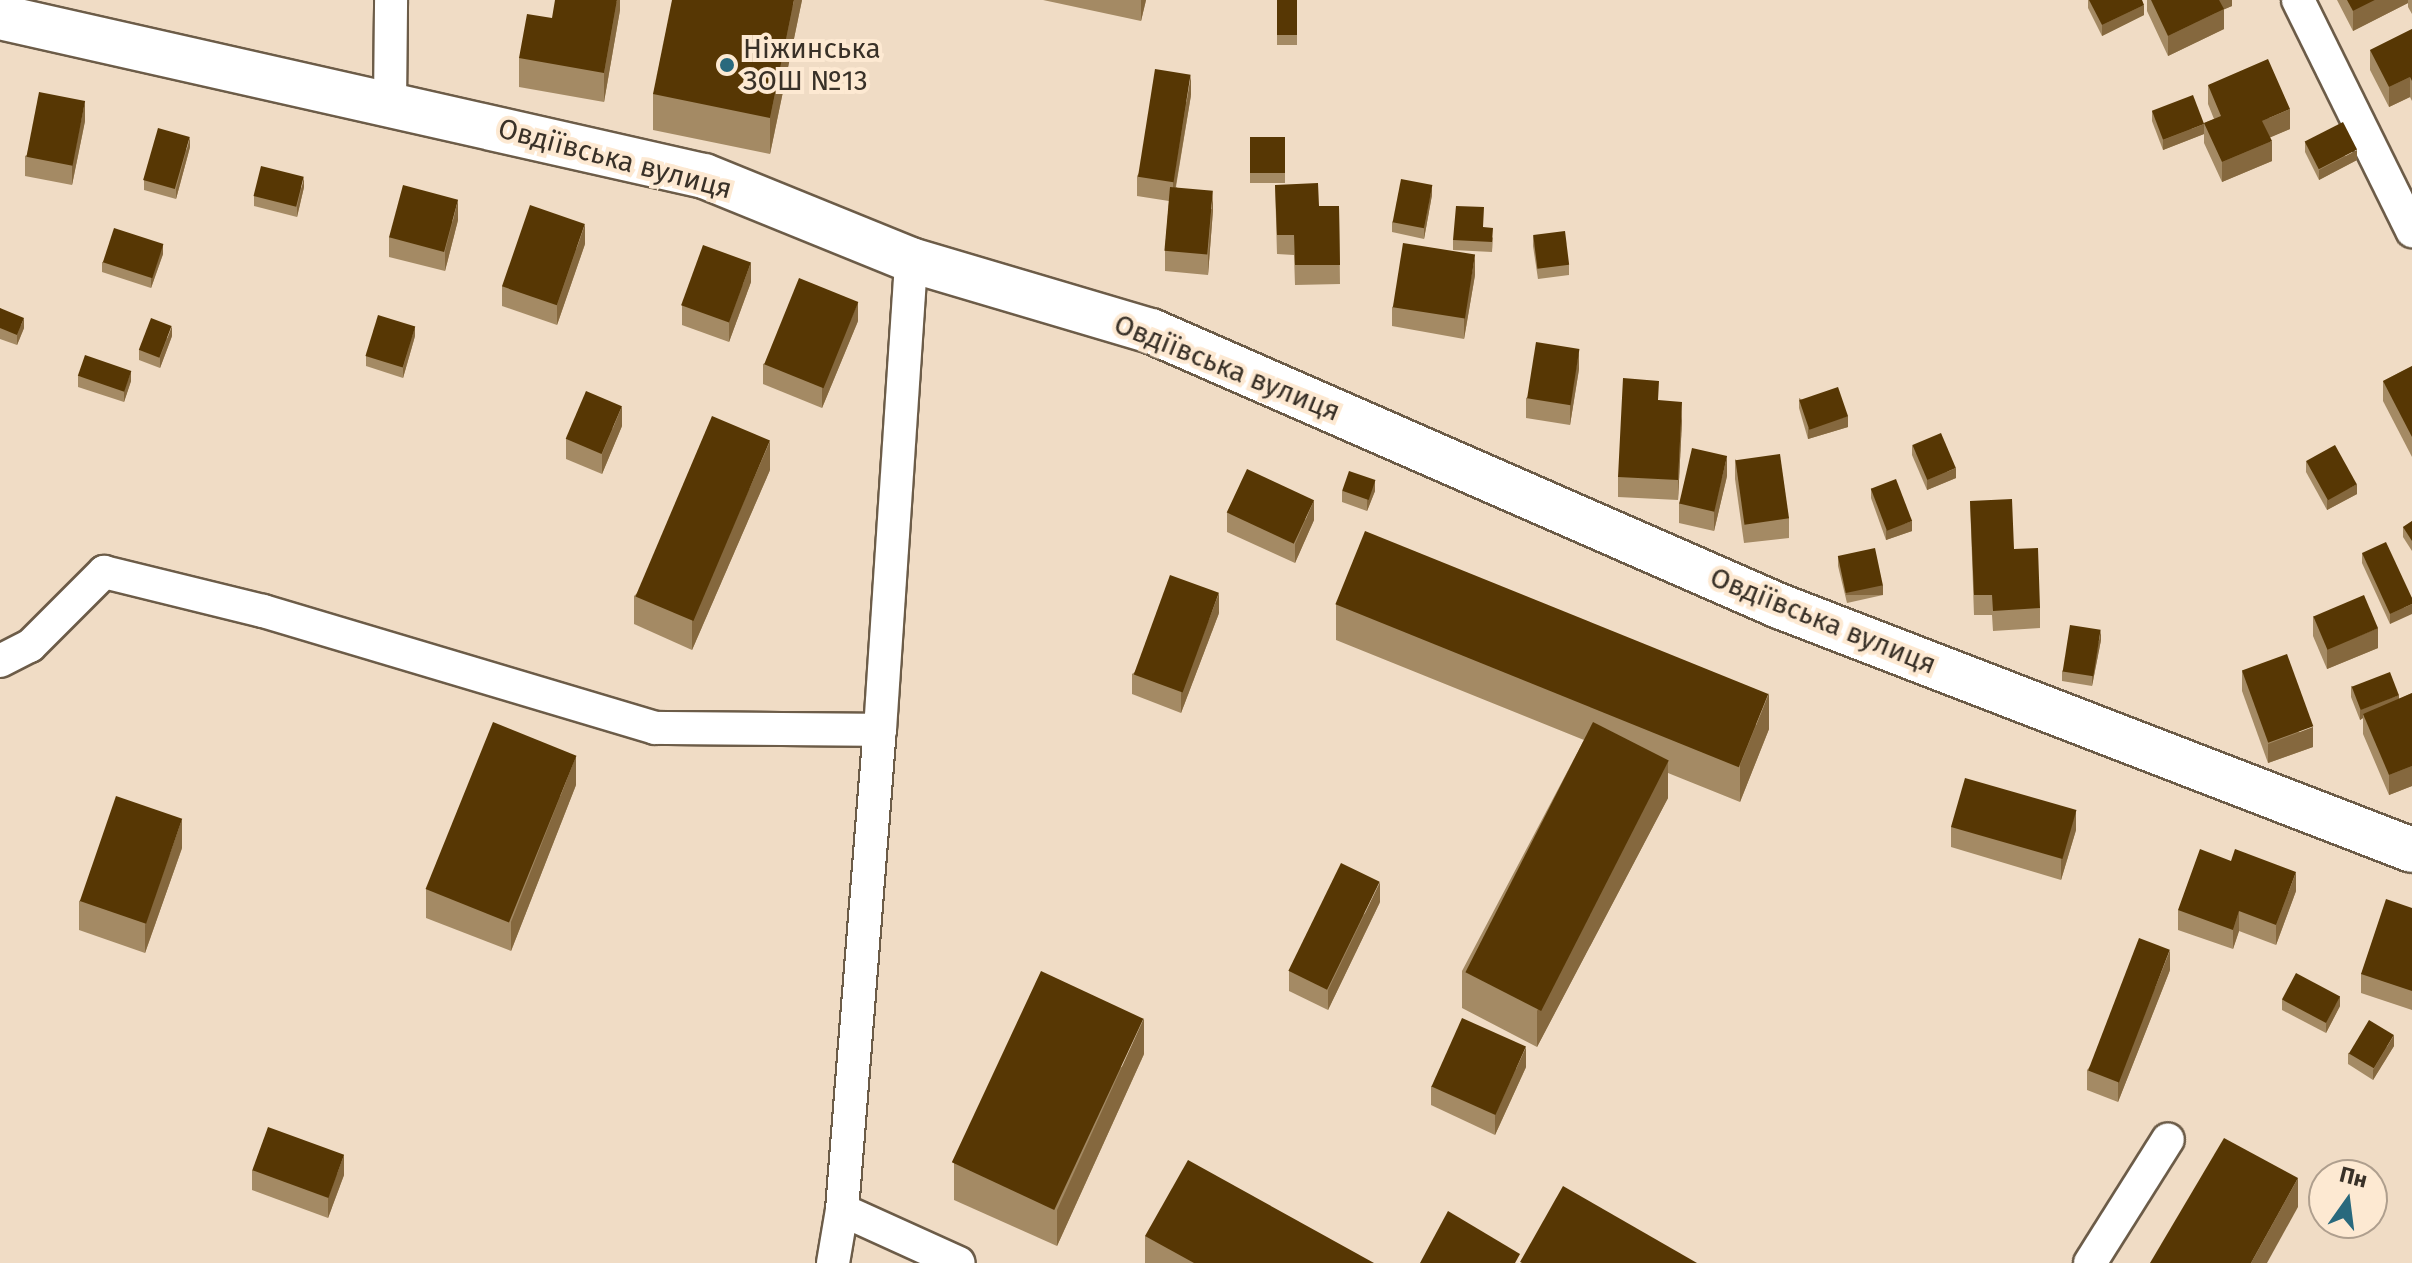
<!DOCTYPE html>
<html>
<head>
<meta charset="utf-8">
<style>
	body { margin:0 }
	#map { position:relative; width:2412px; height:1263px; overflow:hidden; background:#f0dcc5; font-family:"Fira Sans",sans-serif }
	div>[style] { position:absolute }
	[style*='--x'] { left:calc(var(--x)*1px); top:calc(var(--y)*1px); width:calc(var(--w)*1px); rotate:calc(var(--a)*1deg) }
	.roads { filter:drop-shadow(2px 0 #6c5c48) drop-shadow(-2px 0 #6c5c48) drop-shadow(0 2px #6c5c48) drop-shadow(0 -2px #6c5c48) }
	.minor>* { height:32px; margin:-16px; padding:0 16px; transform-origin:16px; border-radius:16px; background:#fff }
	.secondary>* { height:44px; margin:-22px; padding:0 22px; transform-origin:22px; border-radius:22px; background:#fff }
	.wall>* { inset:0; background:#a48a64; transform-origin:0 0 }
	.shaded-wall>* { inset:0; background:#85683e; transform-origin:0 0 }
	.building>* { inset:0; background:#573704; transform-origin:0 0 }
	.dots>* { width:22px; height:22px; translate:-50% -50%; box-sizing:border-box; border:4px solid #fde9d2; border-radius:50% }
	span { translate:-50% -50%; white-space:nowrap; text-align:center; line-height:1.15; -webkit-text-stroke:8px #fde9d2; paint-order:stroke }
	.poi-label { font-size:28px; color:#393128 }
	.left { translate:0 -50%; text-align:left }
	.street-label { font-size:28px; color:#393128 }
	.north { position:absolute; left:2308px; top:1159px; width:80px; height:80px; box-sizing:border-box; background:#fde9d2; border:2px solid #af9f8e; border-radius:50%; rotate:14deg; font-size:22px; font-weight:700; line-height:32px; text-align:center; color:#393128 }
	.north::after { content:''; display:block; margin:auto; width:28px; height:36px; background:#29697d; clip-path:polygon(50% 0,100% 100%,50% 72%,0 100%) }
</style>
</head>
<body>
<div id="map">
	<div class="roads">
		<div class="minor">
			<div style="--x:2298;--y:0;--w:258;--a:63.7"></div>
			<div style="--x:390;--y:103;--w:103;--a:-89.4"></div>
			<div style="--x:0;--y:661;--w:34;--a:-27"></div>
			<div style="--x:30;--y:646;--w:105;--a:-45"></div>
			<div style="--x:104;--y:572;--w:164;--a:13.8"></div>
			<div style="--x:263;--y:611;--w:409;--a:16.6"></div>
			<div style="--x:655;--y:728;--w:225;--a:0.5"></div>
			<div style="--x:842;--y:1210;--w:128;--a:24.4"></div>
			<div style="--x:833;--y:1263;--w:54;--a:-80.4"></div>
			<div style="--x:842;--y:1210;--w:482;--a:-85.5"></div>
			<div style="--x:880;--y:730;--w:471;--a:-86.2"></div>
			<div style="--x:2090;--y:1263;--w:146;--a:-57.8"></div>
		</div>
		<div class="secondary">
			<div style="--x:0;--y:17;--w:722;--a:12.73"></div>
			<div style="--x:704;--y:176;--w:223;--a:22.1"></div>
			<div style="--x:911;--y:260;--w:250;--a:16.5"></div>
			<div style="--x:1151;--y:331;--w:686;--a:23.65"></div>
			<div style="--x:1779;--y:606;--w:678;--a:21.08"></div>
		</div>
	</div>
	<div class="wall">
		<div style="clip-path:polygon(620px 0,620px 10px,604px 102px,519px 87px,519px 58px)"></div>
		<div style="clip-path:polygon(802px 0,770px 154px,653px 130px,653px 94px)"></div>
		<div style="clip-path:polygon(1043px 0,1146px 0,1141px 21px)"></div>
		<div style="left:1277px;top:0;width:20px;height:45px"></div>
		<div style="clip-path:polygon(2088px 0,2142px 0,2144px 15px,2102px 36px,2088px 8px)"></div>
		<div style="clip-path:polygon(2147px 0,2232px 0,2232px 6px,2224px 9px,2224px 29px,2168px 56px,2147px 11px)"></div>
		<div style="clip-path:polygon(2337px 0,2412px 0,2412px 14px,2408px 7px,2408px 3px,2353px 31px)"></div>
		<div style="clip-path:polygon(2412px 29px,2412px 101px,2410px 97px,2389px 107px,2370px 70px,2370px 50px)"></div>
		<div style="clip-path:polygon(2208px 85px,2290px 129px,2270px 137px,2272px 161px,2222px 182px,2204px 143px,2204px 123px,2214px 119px,2208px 104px)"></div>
		<div style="clip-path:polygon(1191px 95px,1176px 187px,1213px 210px,1208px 275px,1165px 271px,1165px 251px,1169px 201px,1137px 196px,1137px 176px)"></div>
		<div style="clip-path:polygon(2152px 111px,2204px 134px,2163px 150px,2152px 121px)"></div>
		<div style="clip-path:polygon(85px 121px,72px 185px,25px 176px,25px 156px)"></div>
		<div style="left:1285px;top:137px;width:46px;height:35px;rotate:90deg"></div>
		<div style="clip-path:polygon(2305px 142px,2357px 160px,2319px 180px,2305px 152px)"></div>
		<div style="clip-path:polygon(190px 147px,176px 199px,144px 190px,144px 180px)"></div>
		<div style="clip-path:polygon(1275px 185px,1319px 206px,1339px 206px,1340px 284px,1295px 285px,1294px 255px,1277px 254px)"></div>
		<div style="clip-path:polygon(304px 187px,297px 217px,254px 206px,254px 196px)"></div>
		<div style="clip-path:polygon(1432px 195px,1424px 239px,1392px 232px,1392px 222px)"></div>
		<div style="clip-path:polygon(458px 220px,445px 271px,389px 257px,389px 237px)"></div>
		<div style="clip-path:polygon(1483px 227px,1493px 238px,1492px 252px,1453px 250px,1453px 240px)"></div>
		<div style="clip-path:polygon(1533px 235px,1569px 265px,1569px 275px,1538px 279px,1533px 246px)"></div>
		<div style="clip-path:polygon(585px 244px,557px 325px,502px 306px,502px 286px)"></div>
		<div style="clip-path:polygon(163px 254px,151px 288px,102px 272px,102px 262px)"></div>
		<div style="clip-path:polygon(1475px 275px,1464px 339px,1392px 326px,1392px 307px)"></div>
		<div style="clip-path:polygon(751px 282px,729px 342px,682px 325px,682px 305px)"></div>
		<div style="clip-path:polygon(0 308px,24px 328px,17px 345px,0 339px)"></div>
		<div style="clip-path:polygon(858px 321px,822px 408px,763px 384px,763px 364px)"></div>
		<div style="clip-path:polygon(172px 336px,160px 368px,139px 360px,139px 350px)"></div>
		<div style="clip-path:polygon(415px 336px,403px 378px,366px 366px,366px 356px)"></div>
		<div style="clip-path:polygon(2412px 366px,2412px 457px,2383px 401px,2383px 381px)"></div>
		<div style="clip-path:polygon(1579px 369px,1570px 425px,1526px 418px,1526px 398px)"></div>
		<div style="clip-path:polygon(78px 376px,131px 381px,124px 402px,78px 387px)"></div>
		<div style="clip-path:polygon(1799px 398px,1848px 427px,1808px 439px,1799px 408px)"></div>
		<div style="clip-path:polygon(1659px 400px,1682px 421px,1678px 500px,1618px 497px,1618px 477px)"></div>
		<div style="clip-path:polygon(622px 426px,602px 474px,566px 459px,566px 439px)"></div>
		<div style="clip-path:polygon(1912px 445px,1956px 478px,1927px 490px,1912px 455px)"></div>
		<div style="clip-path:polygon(1735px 459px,1789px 518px,1789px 538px,1744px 543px,1735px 479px)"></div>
		<div style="clip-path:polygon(2306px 461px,2357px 494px,2327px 510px,2306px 472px)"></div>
		<div style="clip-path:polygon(770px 470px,692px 650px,634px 624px,634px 596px)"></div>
		<div style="clip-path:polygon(1727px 476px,1714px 531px,1679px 523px,1679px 503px)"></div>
		<div style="clip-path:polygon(1871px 488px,1912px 531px,1886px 540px,1871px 498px)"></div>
		<div style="clip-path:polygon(1342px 491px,1375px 491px,1367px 511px,1342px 502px)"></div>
		<div style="clip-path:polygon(1970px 501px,2014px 549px,2040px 608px,2040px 628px,1993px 631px,1992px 615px,1974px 615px)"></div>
		<div style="clip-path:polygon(1227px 513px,1314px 520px,1295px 563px,1227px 532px)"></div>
		<div style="clip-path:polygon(2412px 521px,2412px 551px,2403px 537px,2403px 527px)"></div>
		<div style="clip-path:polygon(2362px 553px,2412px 598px,2390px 624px,2362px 563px)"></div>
		<div style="clip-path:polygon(1838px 556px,1883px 595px,1847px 603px,1838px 566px)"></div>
		<div style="clip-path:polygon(1336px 604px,1769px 729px,1740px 802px,1668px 773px,1668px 798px,1537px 1047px,1462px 1008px,1462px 971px,1584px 740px,1336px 640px)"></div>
		<div style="clip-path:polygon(1219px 613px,1181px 713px,1132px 694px,1132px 674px)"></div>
		<div style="clip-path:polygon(2313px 616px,2378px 648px,2327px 669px,2313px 636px)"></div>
		<div style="clip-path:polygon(2101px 640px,2092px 686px,2062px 681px,2062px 671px)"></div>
		<div style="clip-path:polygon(2242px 671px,2313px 747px,2268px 763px,2242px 691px)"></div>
		<div style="clip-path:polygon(2351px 686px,2399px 699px,2412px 693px,2412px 786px,2389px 795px,2363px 734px,2363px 718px,2360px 720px,2351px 697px)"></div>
		<div style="clip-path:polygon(576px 785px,511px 951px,426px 918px,426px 889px)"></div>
		<div style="clip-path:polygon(1951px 827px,2076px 830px,2061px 880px,1951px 847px)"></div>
		<div style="clip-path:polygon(182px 848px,145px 953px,79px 930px,79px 901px)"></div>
		<div style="clip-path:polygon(2296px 891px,2276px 945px,2239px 931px,2233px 949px,2178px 930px,2178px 910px)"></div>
		<div style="clip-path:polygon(1380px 902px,1328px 1010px,1289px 991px,1289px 971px)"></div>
		<div style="clip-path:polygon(2412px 908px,2412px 1010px,2361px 993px,2361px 974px)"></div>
		<div style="clip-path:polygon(2170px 970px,2118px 1102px,2087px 1090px,2087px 1070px)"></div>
		<div style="clip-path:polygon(2282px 1000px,2340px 1006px,2326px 1033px,2282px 1010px)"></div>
		<div style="clip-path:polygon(2394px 1046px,2373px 1080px,2348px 1064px,2348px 1053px)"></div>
		<div style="clip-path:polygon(1144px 1054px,1057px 1246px,954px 1200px,954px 1163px)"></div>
		<div style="clip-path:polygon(1526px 1067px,1495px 1135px,1431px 1105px,1431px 1086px)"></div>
		<div style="clip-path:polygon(252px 1170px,344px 1175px,328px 1218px,252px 1190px)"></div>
		<div style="clip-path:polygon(1145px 1236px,1374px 1263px,1145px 1263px)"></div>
	</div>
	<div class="shaded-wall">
		<div style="clip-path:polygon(617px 0,620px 0,620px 10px,604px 102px,604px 73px)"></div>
		<div style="clip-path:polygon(794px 0,802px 0,770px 154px,770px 118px)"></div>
		<div style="clip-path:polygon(1141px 0,1146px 0,1141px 21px)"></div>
		<div style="clip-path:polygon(2216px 0,2232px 0,2232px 6px,2216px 13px)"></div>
		<div style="clip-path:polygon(2375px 0,2408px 0,2408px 3px,2353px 31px,2353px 11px)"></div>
		<div style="clip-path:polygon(2144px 5px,2144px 15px,2102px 36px,2102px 25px)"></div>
		<div style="clip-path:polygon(2224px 9px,2224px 29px,2168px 56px,2168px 36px)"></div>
		<div style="clip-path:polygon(1191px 75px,1191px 95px,1173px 202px,1173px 182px)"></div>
		<div style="clip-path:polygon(2410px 77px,2410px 97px,2389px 107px,2389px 87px)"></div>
		<div style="clip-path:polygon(85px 101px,85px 121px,72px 185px,72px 166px)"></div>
		<div style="clip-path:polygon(2290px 109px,2290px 129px,2262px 141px,2262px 121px)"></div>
		<div style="clip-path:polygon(2204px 124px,2204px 134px,2163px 150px,2163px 140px)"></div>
		<div style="clip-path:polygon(190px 137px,190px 147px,176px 199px,176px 189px)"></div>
		<div style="clip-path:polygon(2272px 141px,2272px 161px,2222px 182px,2222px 162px)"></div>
		<div style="clip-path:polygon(2357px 150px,2357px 160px,2319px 180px,2319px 170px)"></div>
		<div style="clip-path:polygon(304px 177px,304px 187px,297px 217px,297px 207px)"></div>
		<div style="clip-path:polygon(1432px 185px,1432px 195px,1424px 239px,1424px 229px)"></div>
		<div style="clip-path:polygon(1213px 191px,1213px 210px,1208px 275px,1208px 255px)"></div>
		<div style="clip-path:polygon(458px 200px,458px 220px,445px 271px,445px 251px)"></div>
		<div style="clip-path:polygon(585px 224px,585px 244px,557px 325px,557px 305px)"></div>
		<div style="clip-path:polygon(163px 244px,163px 254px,151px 288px,151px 278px)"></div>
		<div style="clip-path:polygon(1475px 255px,1475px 275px,1464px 339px,1464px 319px)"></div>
		<div style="clip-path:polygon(751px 262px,751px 282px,729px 342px,729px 322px)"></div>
		<div style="clip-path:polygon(858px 302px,858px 321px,822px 408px,822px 388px)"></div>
		<div style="clip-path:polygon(24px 318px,24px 328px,17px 345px,17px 335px)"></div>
		<div style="clip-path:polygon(172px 326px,172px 336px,160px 368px,160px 357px)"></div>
		<div style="clip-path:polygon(415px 326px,415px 336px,403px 378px,403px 368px)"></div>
		<div style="clip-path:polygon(1579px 349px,1579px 369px,1570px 425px,1570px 405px)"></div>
		<div style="clip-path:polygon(131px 371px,131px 381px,124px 402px,124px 391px)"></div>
		<div style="clip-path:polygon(1682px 402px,1682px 421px,1678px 500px,1678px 480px)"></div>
		<div style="clip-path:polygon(622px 406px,622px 426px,602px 474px,602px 454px)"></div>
		<div style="clip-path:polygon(1848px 416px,1848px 427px,1808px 439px,1808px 428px)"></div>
		<div style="clip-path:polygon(770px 441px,770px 470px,692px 650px,692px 621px)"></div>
		<div style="clip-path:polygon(1727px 456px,1727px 476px,1714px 531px,1714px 511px)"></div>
		<div style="clip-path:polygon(1956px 468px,1956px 478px,1927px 490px,1927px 480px)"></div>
		<div style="clip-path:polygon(1375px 480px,1375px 491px,1367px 511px,1367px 500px)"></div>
		<div style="clip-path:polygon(2357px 484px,2357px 494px,2327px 510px,2327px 500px)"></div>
		<div style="clip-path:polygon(1314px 500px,1314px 520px,1295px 563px,1295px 544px)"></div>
		<div style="clip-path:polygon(1912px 521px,1912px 531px,1886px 540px,1886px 530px)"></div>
		<div style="left:1883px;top:585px;width:10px;height:37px;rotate:90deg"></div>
		<div style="clip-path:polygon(1219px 593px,1219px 613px,1181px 713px,1181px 693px)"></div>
		<div style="clip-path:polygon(2412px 604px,2412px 614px,2390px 624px,2390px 614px)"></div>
		<div style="clip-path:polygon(2378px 628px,2378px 648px,2327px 669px,2327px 649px)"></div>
		<div style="clip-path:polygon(2101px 630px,2101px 640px,2092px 686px,2092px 676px)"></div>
		<div style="clip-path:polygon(1769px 693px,1769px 729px,1740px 802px,1740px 765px)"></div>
		<div style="clip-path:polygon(2399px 695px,2399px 705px,2363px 714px,2363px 718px,2360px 720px,2360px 710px)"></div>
		<div style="clip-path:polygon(2313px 727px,2313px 747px,2268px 763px,2268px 744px)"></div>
		<div style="clip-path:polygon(576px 756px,576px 785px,511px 951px,511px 922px)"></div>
		<div style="clip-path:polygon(1668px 761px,1668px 798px,1537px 1047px,1537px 1011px)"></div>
		<div style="clip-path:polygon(2412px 766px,2412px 786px,2389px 795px,2389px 775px)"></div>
		<div style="clip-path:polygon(2076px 810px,2076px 830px,2061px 880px,2061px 860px)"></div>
		<div style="clip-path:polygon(182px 819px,182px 848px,145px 953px,145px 925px)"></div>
		<div style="clip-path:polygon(2296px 872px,2296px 891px,2276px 945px,2276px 925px)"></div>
		<div style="clip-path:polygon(1380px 882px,1380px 902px,1328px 1010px,1328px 990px)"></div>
		<div style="clip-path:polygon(2239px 911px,2239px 931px,2233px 949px,2233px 930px)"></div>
		<div style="clip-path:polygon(2170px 950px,2170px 970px,2118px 1102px,2118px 1082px)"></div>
		<div style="clip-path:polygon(2340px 996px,2340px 1006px,2326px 1033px,2326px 1023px)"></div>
		<div style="clip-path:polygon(1144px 1018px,1144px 1054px,1057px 1246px,1057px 1210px)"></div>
		<div style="clip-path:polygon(2394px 1035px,2394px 1046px,2373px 1080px,2373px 1070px)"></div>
		<div style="clip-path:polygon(1526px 1047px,1526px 1067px,1495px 1135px,1495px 1115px)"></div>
		<div style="clip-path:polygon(344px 1155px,344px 1175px,328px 1218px,328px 1198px)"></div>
		<div style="clip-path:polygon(2298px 1178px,2298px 1207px,2267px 1263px,2251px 1263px)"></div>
	</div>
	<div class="building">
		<div style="clip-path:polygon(555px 0,617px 0,604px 73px,519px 58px,527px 14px,552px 18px)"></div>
		<div style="clip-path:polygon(672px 0,794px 0,770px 118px,653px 94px)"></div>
		<div style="left:1277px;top:0;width:20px;height:35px"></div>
		<div style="clip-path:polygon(2089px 0,2142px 0,2144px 5px,2102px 25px)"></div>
		<div style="clip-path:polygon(2151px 0,2219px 0,2224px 9px,2168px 36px)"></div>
		<div style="clip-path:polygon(2347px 0,2375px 0,2353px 11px)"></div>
		<div style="clip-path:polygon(2412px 29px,2412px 81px,2410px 77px,2389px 87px,2370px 50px)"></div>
		<div style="clip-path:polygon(2268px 59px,2290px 109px,2262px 121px,2272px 141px,2222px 162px,2204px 123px,2221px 116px,2208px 85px)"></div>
		<div style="left:1155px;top:69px;width:36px;height:109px;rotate:9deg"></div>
		<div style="left:39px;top:92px;width:47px;height:66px;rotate:11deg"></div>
		<div style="left:2193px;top:95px;width:31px;height:44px;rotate:69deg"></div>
		<div style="left:2343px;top:122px;width:31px;height:43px;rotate:63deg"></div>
		<div style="left:158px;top:128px;width:33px;height:54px;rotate:16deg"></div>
		<div style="left:1285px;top:137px;width:36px;height:35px;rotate:90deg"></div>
		<div style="left:261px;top:166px;width:44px;height:31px;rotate:14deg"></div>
		<div style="left:1401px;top:179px;width:32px;height:44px;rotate:11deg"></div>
		<div style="clip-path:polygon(1318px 183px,1319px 206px,1339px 206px,1340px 265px,1295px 265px,1294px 235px,1277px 235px,1275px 185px)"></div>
		<div style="left:403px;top:185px;width:57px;height:54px;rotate:15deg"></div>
		<div style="left:1170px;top:187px;width:43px;height:64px;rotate:5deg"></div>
		<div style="left:530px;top:205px;width:58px;height:86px;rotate:19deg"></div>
		<div style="clip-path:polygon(1456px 206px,1484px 207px,1483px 227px,1493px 228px,1492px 242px,1453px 240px)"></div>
		<div style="left:114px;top:228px;width:52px;height:36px;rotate:18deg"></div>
		<div style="left:1565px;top:231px;width:34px;height:32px;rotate:83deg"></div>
		<div style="left:1403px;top:243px;width:73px;height:65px;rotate:9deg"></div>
		<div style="left:703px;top:245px;width:51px;height:64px;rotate:20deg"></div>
		<div style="left:799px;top:278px;width:64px;height:93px;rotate:22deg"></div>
		<div style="clip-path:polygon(0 308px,24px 318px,17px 335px,0 328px)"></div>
		<div style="left:378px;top:315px;width:39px;height:43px;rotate:17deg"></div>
		<div style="left:151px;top:318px;width:22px;height:34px;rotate:21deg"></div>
		<div style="left:1536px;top:342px;width:44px;height:57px;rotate:9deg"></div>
		<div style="left:85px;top:355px;width:49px;height:22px;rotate:19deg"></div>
		<div style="clip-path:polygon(2412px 366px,2412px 437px,2383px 381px)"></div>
		<div style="clip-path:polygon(1623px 378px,1659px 381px,1658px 400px,1682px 402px,1678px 480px,1618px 477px)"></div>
		<div style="left:1838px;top:387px;width:31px;height:41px;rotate:71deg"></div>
		<div style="left:586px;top:391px;width:39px;height:52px;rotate:23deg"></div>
		<div style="left:712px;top:416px;width:63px;height:196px;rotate:23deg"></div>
		<div style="left:1941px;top:433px;width:38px;height:31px;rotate:67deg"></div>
		<div style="left:2335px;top:445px;width:45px;height:33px;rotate:61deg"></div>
		<div style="left:1692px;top:448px;width:36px;height:57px;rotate:13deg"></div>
		<div style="left:1780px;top:454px;width:65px;height:45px;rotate:82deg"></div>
		<div style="left:1247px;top:469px;width:74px;height:48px;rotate:25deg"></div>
		<div style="left:1349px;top:471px;width:28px;height:21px;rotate:19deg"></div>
		<div style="left:1896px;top:479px;width:45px;height:27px;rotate:69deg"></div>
		<div style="clip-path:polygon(2012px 499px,2014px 549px,2038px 548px,2040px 608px,1993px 611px,1992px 595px,1974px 595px,1970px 501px)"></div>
		<div style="clip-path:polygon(2412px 521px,2412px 541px,2403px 527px)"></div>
		<div style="left:1365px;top:531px;width:435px;height:79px;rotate:22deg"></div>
		<div style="clip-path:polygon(2386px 542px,2412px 598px,2412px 604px,2390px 614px,2362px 553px)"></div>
		<div style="left:1875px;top:548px;width:38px;height:38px;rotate:78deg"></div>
		<div style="left:1170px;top:575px;width:52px;height:106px;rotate:20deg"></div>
		<div style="left:2364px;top:595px;width:36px;height:55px;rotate:67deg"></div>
		<div style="left:2070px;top:625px;width:31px;height:47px;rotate:9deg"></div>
		<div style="left:2287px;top:654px;width:77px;height:48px;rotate:70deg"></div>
		<div style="left:2390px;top:672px;width:25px;height:41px;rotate:69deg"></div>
		<div style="clip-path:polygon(2412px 693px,2412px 766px,2389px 775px,2363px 714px)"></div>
		<div style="left:493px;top:722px;width:90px;height:180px;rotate:22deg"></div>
		<div style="left:1593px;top:722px;width:85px;height:281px;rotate:27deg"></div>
		<div style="left:1965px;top:778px;width:116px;height:51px;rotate:16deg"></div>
		<div style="left:116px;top:796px;width:70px;height:111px;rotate:19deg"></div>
		<div style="clip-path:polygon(2200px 849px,2231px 861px,2235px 849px,2296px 872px,2276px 925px,2239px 911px,2233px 930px,2178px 910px)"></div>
		<div style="left:1341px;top:863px;width:43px;height:120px;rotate:26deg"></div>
		<div style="clip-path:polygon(2386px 899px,2412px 908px,2412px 991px,2361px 974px)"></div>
		<div style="left:2139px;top:938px;width:33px;height:142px;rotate:21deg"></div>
		<div style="left:1041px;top:971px;width:113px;height:211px;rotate:25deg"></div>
		<div style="left:2296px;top:973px;width:50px;height:30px;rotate:28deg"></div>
		<div style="left:1462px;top:1018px;width:70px;height:75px;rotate:24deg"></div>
		<div style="left:2369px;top:1020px;width:29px;height:39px;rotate:31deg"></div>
		<div style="left:268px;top:1127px;width:81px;height:46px;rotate:20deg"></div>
		<div style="clip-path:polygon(2224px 1138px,2298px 1178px,2251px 1263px,2150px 1263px)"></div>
		<div style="clip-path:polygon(1188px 1160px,1374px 1263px,1194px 1263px,1145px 1236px)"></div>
		<div style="clip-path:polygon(1563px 1186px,1697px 1263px,1522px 1263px,1520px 1262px)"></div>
		<div style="clip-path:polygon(1448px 1211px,1520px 1254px,1515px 1263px,1420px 1263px)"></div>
	</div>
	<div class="dots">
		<div style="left:727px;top:65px;background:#29697d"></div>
	</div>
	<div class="poi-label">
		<span class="left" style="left:743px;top:65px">Ніжинська<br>ЗОШ №13</span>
	</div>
	<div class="street-label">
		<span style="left:615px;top:159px;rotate:15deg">Овдіївська вулиця</span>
		<span style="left:1227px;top:368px;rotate:22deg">Овдіївська вулиця</span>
		<span style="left:1823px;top:621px;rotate:22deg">Овдіївська вулиця</span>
	</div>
	<div class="north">Пн</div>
</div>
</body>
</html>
